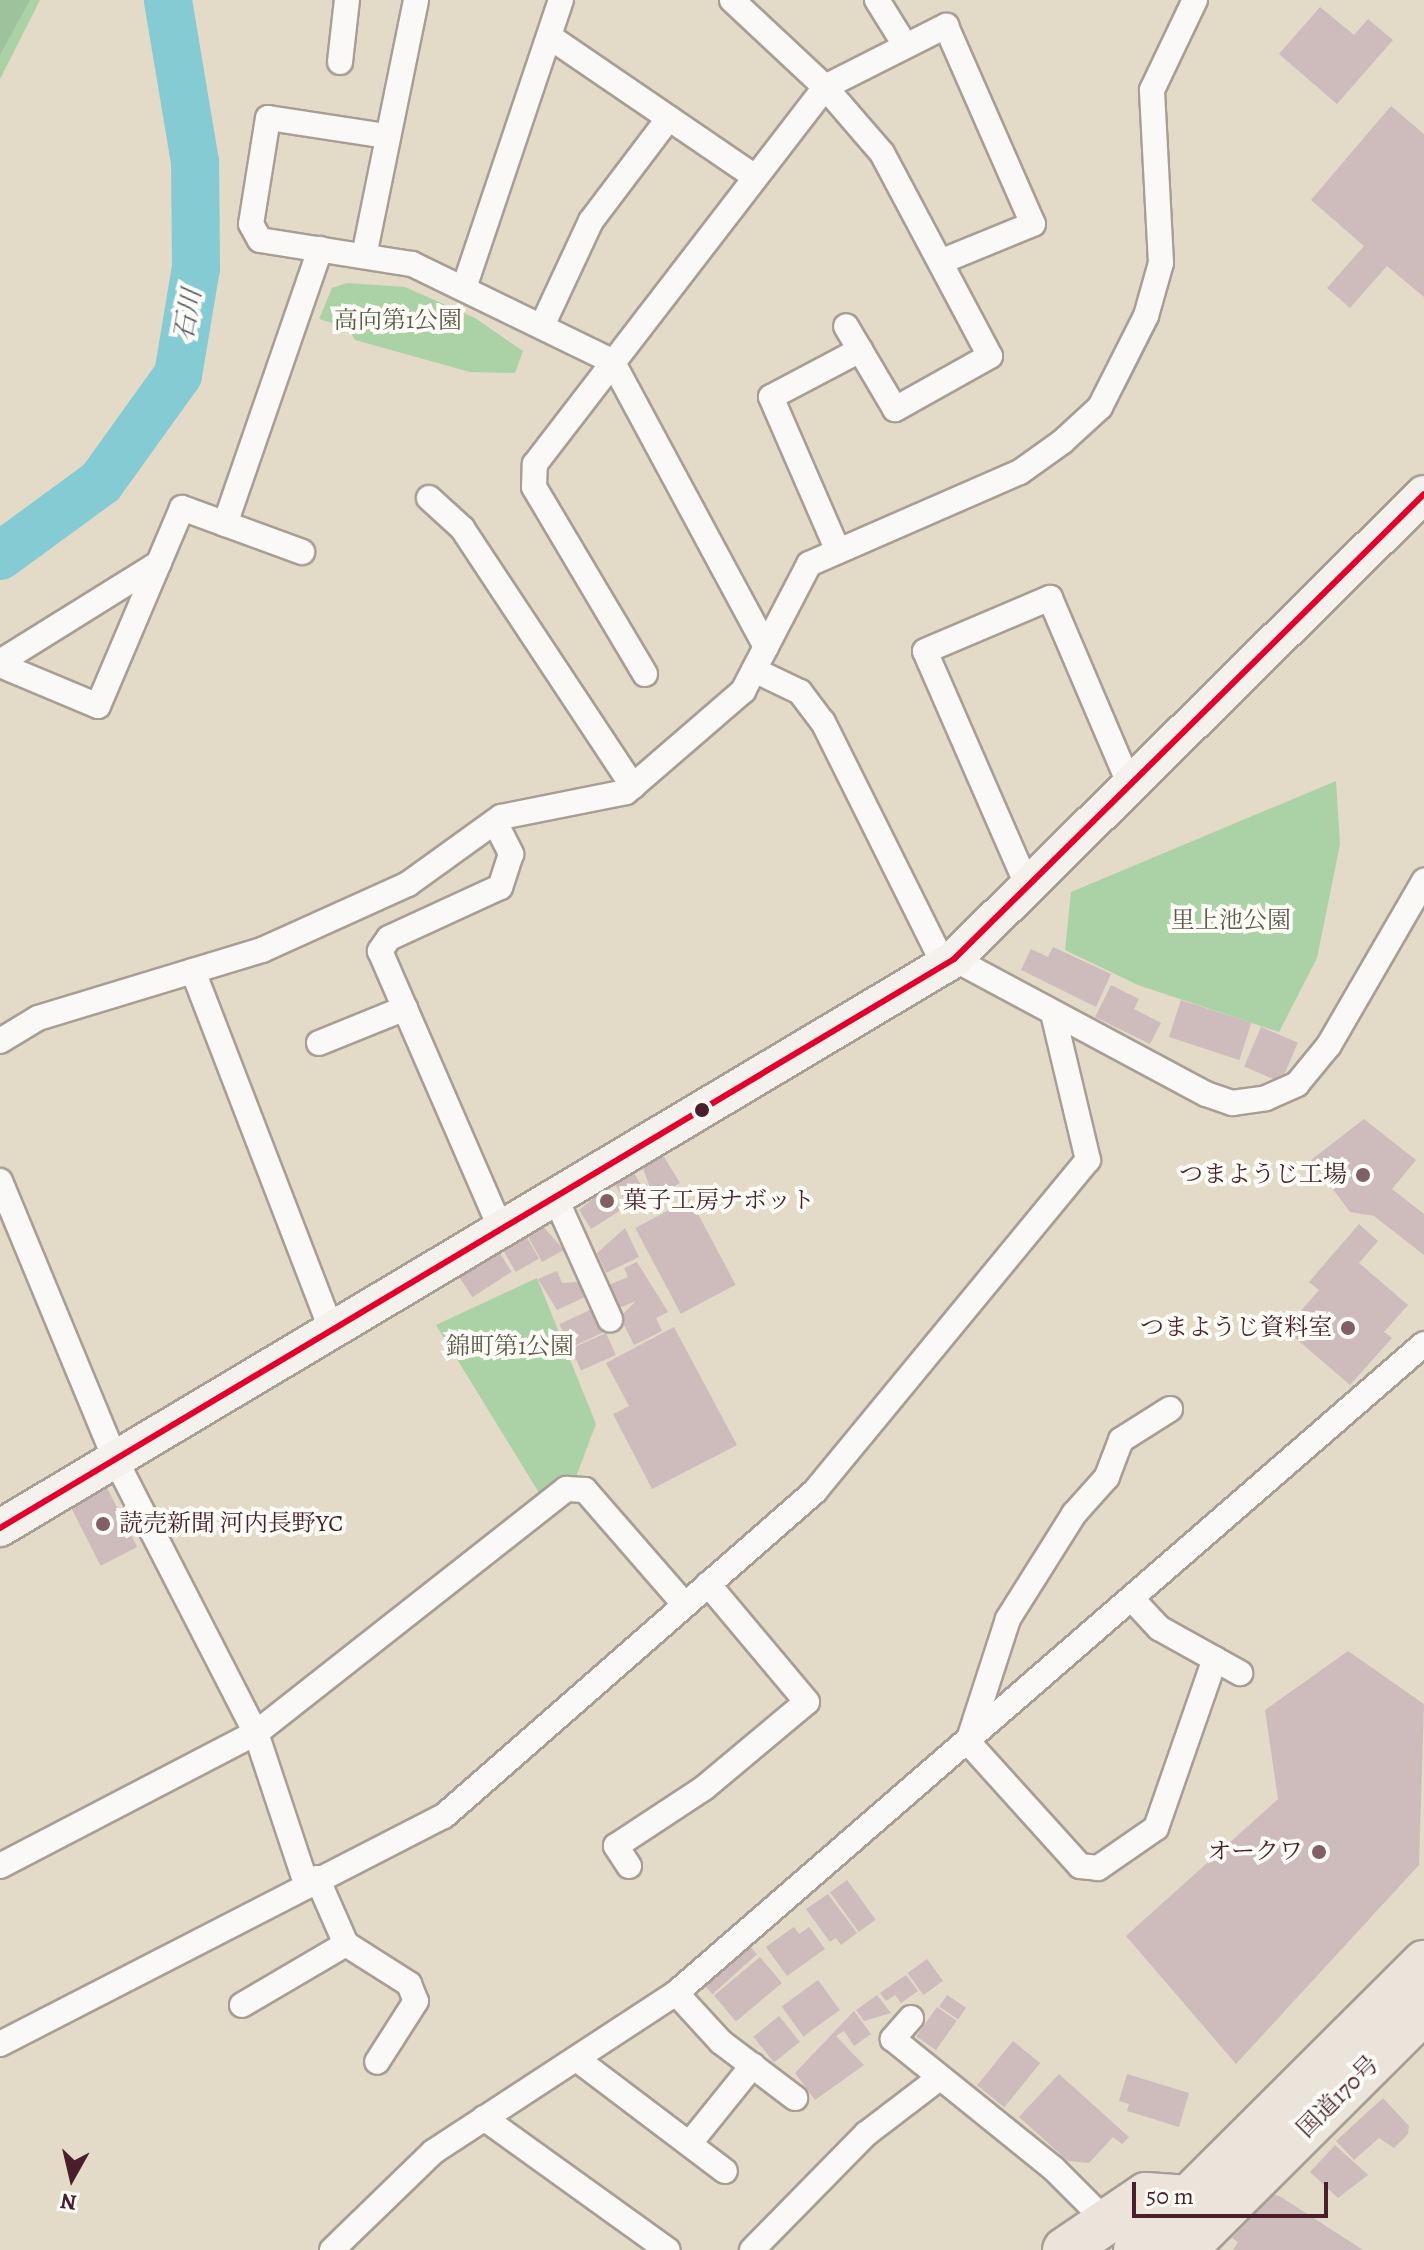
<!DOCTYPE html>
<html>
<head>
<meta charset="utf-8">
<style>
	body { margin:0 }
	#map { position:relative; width:1424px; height:2250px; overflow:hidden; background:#e3dac8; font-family:Alegreya,"Noto Serif JP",serif }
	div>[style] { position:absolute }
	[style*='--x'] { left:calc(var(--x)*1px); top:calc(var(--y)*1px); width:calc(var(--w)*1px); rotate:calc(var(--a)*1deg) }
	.green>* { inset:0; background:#abd2a6 }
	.forest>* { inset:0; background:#9ec29b }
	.stream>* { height:8px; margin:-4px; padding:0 4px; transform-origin:4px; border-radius:4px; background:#84cbd4 }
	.river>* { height:48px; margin:-24px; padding:0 24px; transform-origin:24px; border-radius:24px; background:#84cbd4 }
	.building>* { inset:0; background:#cebcbd; transform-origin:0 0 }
	.roads { filter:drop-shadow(2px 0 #a89e94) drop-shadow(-2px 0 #a89e94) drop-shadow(0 2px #a89e94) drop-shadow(0 -2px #a89e94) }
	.street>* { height:24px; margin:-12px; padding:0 12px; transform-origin:12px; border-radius:12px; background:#fbf9f7 }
	.secondary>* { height:36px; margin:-18px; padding:0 18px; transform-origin:18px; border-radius:18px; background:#f5f1ec }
	.highway>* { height:44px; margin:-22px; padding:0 22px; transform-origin:22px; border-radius:22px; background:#ece3db }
	.bus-1>* { height:6px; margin:-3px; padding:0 3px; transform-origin:3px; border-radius:3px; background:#e4002b }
	.dots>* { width:22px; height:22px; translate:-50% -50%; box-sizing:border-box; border:4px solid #fdfcf7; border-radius:50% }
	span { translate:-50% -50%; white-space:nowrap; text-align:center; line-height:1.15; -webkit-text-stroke:8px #fdfcf7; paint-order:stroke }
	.park-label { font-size:24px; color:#5c5b4c }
	.poi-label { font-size:24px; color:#4a1f2b }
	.right { translate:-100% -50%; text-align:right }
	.left { translate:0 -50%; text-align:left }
	.street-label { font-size:24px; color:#4a1f2b }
	.water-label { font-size:26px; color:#505968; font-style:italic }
	.north { position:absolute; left:32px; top:2138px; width:80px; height:80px; -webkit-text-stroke:6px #fdfcf7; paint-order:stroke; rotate:188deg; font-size:22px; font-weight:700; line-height:32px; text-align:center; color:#4a1f2b }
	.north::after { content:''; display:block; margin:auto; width:28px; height:36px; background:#4a1f2b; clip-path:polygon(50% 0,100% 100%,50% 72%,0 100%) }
	.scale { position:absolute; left:1132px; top:2182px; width:196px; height:36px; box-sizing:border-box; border:4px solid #4a1f2b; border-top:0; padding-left:10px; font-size:24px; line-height:28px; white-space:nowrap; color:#4a1f2b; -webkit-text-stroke:6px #fdfcf7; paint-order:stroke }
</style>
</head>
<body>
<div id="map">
	<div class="green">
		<div style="clip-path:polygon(0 0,40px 0,0 79px)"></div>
		<div style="clip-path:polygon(347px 283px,405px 287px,475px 318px,523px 351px,515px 373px,470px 372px,355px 340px,348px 328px,319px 319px,332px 288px)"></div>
		<div style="clip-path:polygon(1336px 781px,1340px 844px,1317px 958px,1279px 1032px,1138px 985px,1065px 950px,1071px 892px)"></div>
		<div style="clip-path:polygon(537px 1278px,596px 1424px,576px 1477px,541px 1496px,436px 1325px)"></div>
	</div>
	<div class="forest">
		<div style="clip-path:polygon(0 0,30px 0,0 55px)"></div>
	</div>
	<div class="stream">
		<div style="--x:1123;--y:386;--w:74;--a:-63.4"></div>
	</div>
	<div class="river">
		<div style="--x:0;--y:556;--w:125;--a:-36.2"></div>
		<div style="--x:101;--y:482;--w:132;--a:-54.3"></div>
		<div style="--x:178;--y:375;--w:109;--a:-80.5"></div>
		<div style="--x:196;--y:268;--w:106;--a:-90.5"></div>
		<div style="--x:195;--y:162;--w:164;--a:-99.5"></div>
	</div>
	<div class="building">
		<div style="clip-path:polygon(1320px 7px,1354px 35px,1368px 19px,1393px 40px,1337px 104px,1279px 54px)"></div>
		<div style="clip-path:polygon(1391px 106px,1424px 134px,1424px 297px,1387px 266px,1350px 308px,1327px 288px,1364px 246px,1311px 200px)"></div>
		<div style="clip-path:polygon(1053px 947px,1111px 974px,1096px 1007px,1021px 970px,1031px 949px,1048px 957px)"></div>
		<div style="clip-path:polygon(1111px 985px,1139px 999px,1134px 1009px,1161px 1023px,1150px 1044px,1095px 1017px)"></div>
		<div style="left:1181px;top:1000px;width:74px;height:39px;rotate:18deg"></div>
		<div style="left:1261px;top:1027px;width:40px;height:43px;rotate:23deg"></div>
		<div style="clip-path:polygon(1364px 1119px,1416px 1160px,1392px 1189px,1424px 1214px,1424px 1255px,1374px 1216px,1350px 1212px,1311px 1160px)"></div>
		<div style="clip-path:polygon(658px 1147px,680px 1183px,654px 1198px,639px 1158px)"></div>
		<div style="left:630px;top:1165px;width:40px;height:22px;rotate:62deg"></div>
		<div style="clip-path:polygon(606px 1188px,621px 1210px,591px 1229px,579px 1210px)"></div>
		<div style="left:690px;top:1199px;width:97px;height:62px;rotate:62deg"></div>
		<div style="clip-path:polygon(540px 1223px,564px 1250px,542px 1262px,525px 1231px)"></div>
		<div style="clip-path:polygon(1359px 1224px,1378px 1241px,1359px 1263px,1408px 1305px,1384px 1332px,1392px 1338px,1350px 1385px,1285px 1329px,1319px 1290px,1309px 1282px)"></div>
		<div style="clip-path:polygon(625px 1228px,639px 1257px,606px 1273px,597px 1253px)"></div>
		<div style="left:522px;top:1229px;width:34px;height:27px;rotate:60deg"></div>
		<div style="left:497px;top:1249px;width:27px;height:47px;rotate:57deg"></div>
		<div style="clip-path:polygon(637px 1262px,668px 1312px,656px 1318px,662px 1331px,634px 1345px,620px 1317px,636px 1301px,619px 1308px,609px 1285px,628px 1277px,624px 1268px)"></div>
		<div style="clip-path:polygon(557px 1271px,562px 1283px,578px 1282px,585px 1297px,557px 1310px,538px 1279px)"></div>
		<div style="left:592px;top:1309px;width:26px;height:36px;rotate:65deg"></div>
		<div style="clip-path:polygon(674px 1327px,737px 1445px,652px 1489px,613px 1414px,629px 1406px,606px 1363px)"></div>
		<div style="left:606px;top:1333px;width:24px;height:38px;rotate:66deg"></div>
		<div style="left:104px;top:1482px;width:73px;height:41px;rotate:63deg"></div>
		<div style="clip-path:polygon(1348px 1651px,1424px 1704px,1419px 1865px,1236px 2064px,1126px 1936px,1278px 1799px,1265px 1710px)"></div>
		<div style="left:847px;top:1880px;width:49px;height:21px;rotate:54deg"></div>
		<div style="clip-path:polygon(828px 1894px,857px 1933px,841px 1945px,836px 1938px,830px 1942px,806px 1909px)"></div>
		<div style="clip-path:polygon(794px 1927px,799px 1934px,809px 1927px,825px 1949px,787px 1976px,766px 1947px)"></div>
		<div style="left:747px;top:1943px;width:15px;height:60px;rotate:48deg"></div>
		<div style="left:760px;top:1957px;width:34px;height:60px;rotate:50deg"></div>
		<div style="left:927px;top:1959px;width:27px;height:24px;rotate:54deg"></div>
		<div style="clip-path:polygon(906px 1975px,918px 1991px,901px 2003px,895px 1995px,886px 2001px,880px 1993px)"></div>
		<div style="left:818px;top:1980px;width:37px;height:45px;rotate:54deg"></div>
		<div style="clip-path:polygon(877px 1995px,891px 2013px,864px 2021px,856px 2010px)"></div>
		<div style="left:947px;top:1995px;width:23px;height:14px;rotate:34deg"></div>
		<div style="left:937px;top:2007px;width:24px;height:36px;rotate:35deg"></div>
		<div style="clip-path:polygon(854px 2011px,871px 2034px,854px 2046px,844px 2031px,836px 2036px,864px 2065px,815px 2100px,795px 2073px)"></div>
		<div style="left:779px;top:2016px;width:33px;height:33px;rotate:51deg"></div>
		<div style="left:1013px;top:2041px;width:35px;height:57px;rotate:39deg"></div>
		<div style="clip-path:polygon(1059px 2074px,1129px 2137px,1122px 2144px,1113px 2137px,1089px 2163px,1068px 2161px,1019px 2117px)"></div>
		<div style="clip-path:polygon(1127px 2074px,1189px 2093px,1179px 2127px,1127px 2111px,1129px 2104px,1119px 2101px)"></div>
		<div style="clip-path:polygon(1383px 2098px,1409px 2126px,1408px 2134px,1394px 2148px,1379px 2138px,1354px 2160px,1336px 2141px)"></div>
		<div style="clip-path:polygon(1335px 2145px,1368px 2175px,1338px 2198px,1310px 2172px)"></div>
		<div style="clip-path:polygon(1274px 2194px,1281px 2197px,1363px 2250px,1233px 2250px,1238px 2242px,1232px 2238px)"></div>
	</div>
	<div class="roads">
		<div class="street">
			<div style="--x:732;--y:0;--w:127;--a:43.1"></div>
			<div style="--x:825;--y:87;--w:87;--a:49.2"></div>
			<div style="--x:882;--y:153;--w:230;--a:62"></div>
			<div style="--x:990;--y:356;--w:109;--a:150.8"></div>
			<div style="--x:895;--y:409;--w:96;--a:-120.6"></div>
			<div style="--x:877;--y:0;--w:53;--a:58.1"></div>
			<div style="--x:550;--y:37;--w:245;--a:34.3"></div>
			<div style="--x:340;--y:62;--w:62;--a:-83.6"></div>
			<div style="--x:386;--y:136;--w:119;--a:-171.3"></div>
			<div style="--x:268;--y:118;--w:107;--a:99.1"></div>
			<div style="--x:251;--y:224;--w:18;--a:61"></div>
			<div style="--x:260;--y:240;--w:154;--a:9"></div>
			<div style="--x:412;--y:264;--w:222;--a:25.9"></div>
			<div style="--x:612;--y:361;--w:325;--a:61.7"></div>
			<div style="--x:364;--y:256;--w:261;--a:-78.5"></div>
			<div style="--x:464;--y:288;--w:304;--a:-71.4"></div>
			<div style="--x:542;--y:326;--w:116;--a:-65"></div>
			<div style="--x:591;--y:221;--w:129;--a:-52.9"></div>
			<div style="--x:429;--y:498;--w:45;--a:42.3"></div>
			<div style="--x:462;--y:528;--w:310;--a:56.5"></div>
			<div style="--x:225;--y:524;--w:291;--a:-70.9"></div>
			<div style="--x:838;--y:551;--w:168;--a:-113.5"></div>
			<div style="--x:771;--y:397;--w:101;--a:-27.8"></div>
			<div style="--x:0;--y:662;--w:187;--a:-31.9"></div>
			<div style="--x:0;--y:665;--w:106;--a:22.7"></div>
			<div style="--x:98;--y:706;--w:215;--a:-67"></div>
			<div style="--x:182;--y:508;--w:128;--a:20.1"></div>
			<div style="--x:754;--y:670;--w:51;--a:25.6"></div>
			<div style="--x:800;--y:692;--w:38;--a:53"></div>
			<div style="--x:823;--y:722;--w:271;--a:63.5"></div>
			<div style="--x:645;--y:674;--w:217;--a:-120.7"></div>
			<div style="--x:534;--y:487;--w:23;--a:-88"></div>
			<div style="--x:535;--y:464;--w:476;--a:-52.4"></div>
			<div style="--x:825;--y:87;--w:136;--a:-26.8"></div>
			<div style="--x:946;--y:26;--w:216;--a:66.3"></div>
			<div style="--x:1033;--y:224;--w:100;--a:157.8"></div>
			<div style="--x:495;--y:822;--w:36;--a:63"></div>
			<div style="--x:511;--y:854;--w:35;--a:108"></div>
			<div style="--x:500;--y:887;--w:122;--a:155.3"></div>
			<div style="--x:389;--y:938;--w:16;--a:125"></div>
			<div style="--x:380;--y:951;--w:305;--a:66.5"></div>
			<div style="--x:1028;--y:887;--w:257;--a:-113.6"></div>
			<div style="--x:925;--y:651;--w:136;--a:-23"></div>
			<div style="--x:1050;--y:598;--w:207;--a:66.9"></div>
			<div style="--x:954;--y:959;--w:286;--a:28.2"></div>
			<div style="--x:1206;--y:1094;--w:28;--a:19"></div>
			<div style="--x:1232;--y:1103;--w:34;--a:-8"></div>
			<div style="--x:1266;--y:1098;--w:34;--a:-24"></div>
			<div style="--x:1297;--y:1084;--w:50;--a:-50.6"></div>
			<div style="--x:1329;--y:1045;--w:190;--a:-59.9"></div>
			<div style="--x:193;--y:971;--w:386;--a:68.9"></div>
			<div style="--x:0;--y:1041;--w:44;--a:-31.2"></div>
			<div style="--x:38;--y:1018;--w:234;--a:-16.9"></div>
			<div style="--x:262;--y:950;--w:160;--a:-24.3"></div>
			<div style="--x:408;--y:884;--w:115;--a:-35.8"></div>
			<div style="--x:501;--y:817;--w:127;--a:-11.3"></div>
			<div style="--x:626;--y:792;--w:155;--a:-40.8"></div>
			<div style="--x:743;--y:691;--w:143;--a:-62.5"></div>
			<div style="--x:809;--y:564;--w:230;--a:-23.6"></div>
			<div style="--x:1020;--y:472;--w:52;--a:-35.5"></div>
			<div style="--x:1062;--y:442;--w:52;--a:-42.6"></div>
			<div style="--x:1100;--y:407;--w:102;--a:-63.2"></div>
			<div style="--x:1146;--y:316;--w:55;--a:-74.2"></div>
			<div style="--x:1161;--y:263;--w:173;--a:-93"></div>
			<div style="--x:1152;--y:90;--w:100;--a:-64.5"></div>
			<div style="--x:319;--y:1043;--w:93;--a:-22.1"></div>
			<div style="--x:0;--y:1181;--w:301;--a:67.5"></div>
			<div style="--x:115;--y:1459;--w:308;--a:62.8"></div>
			<div style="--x:256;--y:1733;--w:158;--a:71.6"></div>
			<div style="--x:556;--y:1199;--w:132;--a:65.8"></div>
			<div style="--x:1170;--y:1409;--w:58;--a:147.7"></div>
			<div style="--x:1121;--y:1440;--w:40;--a:111"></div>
			<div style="--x:1107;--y:1477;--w:50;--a:131.7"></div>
			<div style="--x:1074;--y:1514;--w:124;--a:122.2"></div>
			<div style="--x:1008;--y:1619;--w:129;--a:108"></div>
			<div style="--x:968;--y:1742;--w:167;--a:47.9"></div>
			<div style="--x:1080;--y:1866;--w:18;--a:6"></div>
			<div style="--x:1098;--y:1868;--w:70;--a:-34.6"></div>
			<div style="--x:1156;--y:1828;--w:179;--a:-70.8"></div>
			<div style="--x:1132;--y:1599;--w:40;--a:47"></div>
			<div style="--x:1159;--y:1628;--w:93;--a:29.1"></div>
			<div style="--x:0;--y:1866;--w:288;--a:-27.5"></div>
			<div style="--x:256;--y:1733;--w:395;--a:-38.2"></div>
			<div style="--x:566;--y:1489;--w:19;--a:3"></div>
			<div style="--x:585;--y:1490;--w:152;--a:49"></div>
			<div style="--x:629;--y:1866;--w:24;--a:-123"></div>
			<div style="--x:616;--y:1846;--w:105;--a:-33.4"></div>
			<div style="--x:704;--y:1788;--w:134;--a:-39.9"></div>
			<div style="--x:807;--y:1702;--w:154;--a:-130"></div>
			<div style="--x:317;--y:1878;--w:72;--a:66.3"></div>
			<div style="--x:346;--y:1944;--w:75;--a:32.4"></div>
			<div style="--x:409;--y:1984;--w:18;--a:68"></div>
			<div style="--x:416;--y:2001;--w:72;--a:122.6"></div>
			<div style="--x:676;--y:1993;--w:67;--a:47.4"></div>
			<div style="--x:721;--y:2042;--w:93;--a:37.1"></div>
			<div style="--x:242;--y:2005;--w:121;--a:-30.4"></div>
			<div style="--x:911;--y:2018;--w:28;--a:131"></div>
			<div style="--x:893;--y:2039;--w:206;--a:38.9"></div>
			<div style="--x:1053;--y:2168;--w:76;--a:45"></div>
			<div style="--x:0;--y:2044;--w:499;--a:-27.2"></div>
			<div style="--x:444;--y:1816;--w:493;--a:-41.2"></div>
			<div style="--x:815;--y:1491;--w:429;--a:-50.5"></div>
			<div style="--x:1088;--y:1160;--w:151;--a:-103.4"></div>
			<div style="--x:578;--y:2060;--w:184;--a:37.1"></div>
			<div style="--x:484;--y:2118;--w:226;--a:35.7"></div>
			<div style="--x:690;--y:2143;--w:100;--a:-51.1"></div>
			<div style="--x:332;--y:2250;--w:141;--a:-44.1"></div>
			<div style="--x:433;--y:2152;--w:290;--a:-33.2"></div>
			<div style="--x:676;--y:1993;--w:990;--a:-40.95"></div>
			<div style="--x:752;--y:2250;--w:163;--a:-45.5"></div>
			<div style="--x:866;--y:2134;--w:91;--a:-37.4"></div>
		</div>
		<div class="secondary">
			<div style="--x:0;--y:1528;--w:1111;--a:-30.81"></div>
			<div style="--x:954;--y:959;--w:661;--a:-44.69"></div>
		</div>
		<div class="highway">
			<div style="--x:1065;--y:2250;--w:98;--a:-34.2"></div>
			<div style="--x:1146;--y:2195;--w:43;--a:4"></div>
			<div style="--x:1136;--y:2250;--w:407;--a:-44.9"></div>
			<div style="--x:1184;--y:2250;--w:339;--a:-44.9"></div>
		</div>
	</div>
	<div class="bus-1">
		<div style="--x:0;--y:1528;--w:1111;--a:-30.81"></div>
		<div style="--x:954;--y:959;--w:661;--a:-44.69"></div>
	</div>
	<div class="dots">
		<div style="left:702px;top:1110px;background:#4a1f2b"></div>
		<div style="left:1363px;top:1175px;background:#806062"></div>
		<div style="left:607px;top:1201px;background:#806062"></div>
		<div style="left:1348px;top:1328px;background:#806062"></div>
		<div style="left:103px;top:1524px;background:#806062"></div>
		<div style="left:1319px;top:1852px;background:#806062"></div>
	</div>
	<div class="park-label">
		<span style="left:398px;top:321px">高向第1公園</span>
		<span style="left:1231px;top:921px">里上池公園</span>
		<span style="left:510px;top:1347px">錦町第1公園</span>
	</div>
	<div class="poi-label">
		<span class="right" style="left:1347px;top:1175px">つまようじ工場</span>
		<span class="left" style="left:623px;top:1201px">菓子工房ナボット</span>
		<span class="right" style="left:1332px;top:1328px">つまようじ資料室</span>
		<span class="left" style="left:119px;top:1524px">読売新聞 河内長野YC</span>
		<span class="right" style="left:1303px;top:1852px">オークワ</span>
	</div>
	<div class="street-label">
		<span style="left:1338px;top:2097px;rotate:-45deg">国道170号</span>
	</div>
	<div class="water-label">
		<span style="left:188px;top:315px;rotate:-80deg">石川</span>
	</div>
	<div class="north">N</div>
	<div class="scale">50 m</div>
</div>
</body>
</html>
